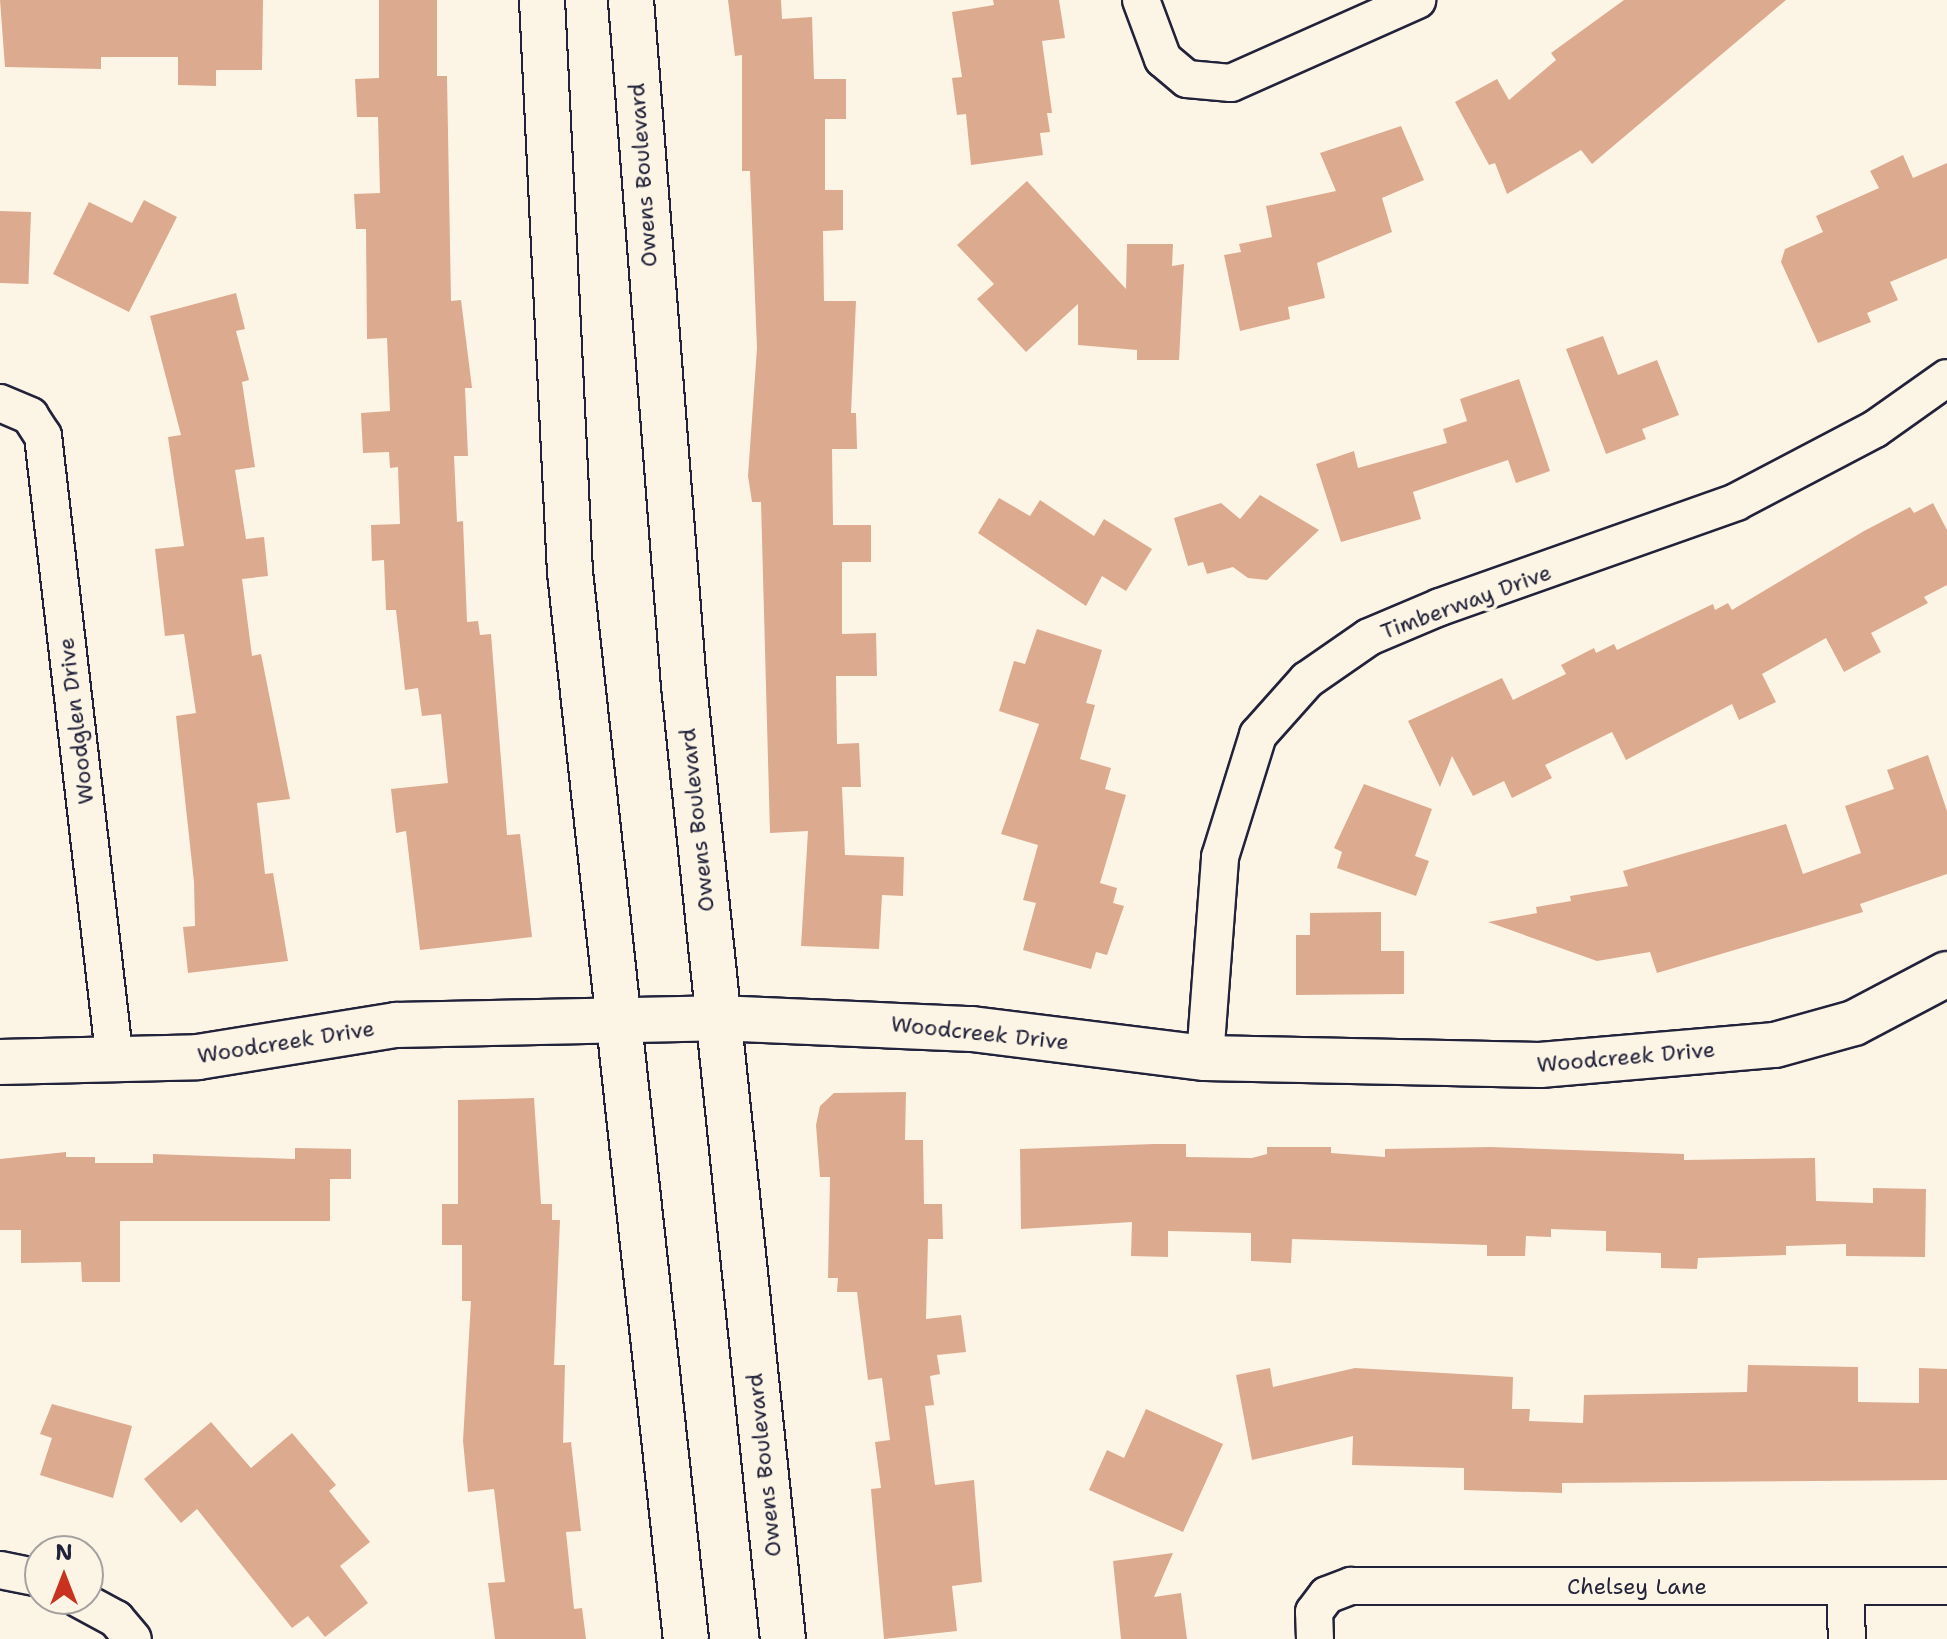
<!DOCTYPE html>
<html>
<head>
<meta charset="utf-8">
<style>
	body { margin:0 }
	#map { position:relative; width:1947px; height:1639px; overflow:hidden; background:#fcf5e5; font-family:"Shantell Sans",sans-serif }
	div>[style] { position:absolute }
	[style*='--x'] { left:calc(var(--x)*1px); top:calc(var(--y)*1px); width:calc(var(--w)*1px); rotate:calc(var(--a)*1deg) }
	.building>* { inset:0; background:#dcaa8f; transform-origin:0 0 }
	.roads { filter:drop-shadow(2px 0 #22223b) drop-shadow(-2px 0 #22223b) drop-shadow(0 2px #22223b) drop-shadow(0 -2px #22223b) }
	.minor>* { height:36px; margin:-18px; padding:0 18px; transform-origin:18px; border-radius:18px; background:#fcf5e5 }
	.tertiary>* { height:44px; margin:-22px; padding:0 22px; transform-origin:22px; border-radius:22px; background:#fcf5e5 }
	span { translate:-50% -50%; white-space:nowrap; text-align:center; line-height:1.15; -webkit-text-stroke:8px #fcf5e5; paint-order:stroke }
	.street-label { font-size:22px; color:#22223b }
	.north { position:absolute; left:24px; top:1535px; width:80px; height:80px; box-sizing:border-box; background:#fcf5e5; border:2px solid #a5a1a1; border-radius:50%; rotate:0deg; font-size:22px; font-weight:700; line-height:32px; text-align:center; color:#22223b }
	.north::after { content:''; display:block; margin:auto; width:28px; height:36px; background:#c8321e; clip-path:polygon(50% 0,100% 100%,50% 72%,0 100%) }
</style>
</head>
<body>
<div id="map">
	<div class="building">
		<div style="clip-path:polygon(0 0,263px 0,262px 70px,216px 70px,216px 86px,178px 85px,178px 57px,101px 57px,101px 69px,5px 67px)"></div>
		<div style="clip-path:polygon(379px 0,437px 0,437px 76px,447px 76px,451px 301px,461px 300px,472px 388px,465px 388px,468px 456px,454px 456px,457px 522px,463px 521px,467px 622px,478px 621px,480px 635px,491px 634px,507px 835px,520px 834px,532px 937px,420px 950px,406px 831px,396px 833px,391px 789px,448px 783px,441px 714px,422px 716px,418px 688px,405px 690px,396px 610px,386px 610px,384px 560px,372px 561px,371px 525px,400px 524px,398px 467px,390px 468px,389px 452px,363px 453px,361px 413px,390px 411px,387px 338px,367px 339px,366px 229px,356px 229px,354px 194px,380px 193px,378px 117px,357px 117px,355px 79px,379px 78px)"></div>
		<div style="clip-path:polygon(728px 0,781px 0,782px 19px,812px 17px,814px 79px,846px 79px,846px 119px,825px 119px,825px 190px,843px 190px,843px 230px,823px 231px,824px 301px,856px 301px,851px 413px,856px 413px,857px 449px,832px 449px,833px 525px,871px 525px,871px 562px,842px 562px,842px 634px,876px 633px,877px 676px,836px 676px,837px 744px,859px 743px,861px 787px,842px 787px,845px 855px,904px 857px,903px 896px,882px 895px,879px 949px,801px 946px,808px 831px,770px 833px,761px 502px,752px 502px,748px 476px,757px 348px,750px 171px,742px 171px,742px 55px,735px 56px)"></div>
		<div style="clip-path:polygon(993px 0,1059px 0,1065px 38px,1042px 41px,1052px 113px,1047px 113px,1050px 132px,1040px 133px,1043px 155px,971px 165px,966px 114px,957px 115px,952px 78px,962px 77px,952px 12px,994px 5px)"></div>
		<div style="clip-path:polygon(1624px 0,1786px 0,1592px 164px,1581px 150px,1507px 194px,1495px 163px,1489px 165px,1455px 102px,1497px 79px,1509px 100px,1556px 60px,1551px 53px)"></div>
		<div style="clip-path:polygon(1401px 126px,1424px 180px,1382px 198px,1392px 232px,1317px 263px,1325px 298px,1288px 307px,1290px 319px,1240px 331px,1224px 255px,1241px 252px,1239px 244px,1272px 237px,1266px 206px,1336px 191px,1320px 153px)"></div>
		<div style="clip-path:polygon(1903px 155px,1913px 178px,1947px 163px,1947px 258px,1890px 282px,1898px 300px,1867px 313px,1871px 322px,1818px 343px,1781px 262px,1785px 249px,1823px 232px,1816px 216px,1879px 188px,1870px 171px)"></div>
		<div style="clip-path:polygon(1027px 181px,1126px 289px,1127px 244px,1173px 244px,1172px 266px,1184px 264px,1179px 360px,1137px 360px,1137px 350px,1078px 345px,1078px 304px,1026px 352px,977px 299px,994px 284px,957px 245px)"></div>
		<div style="clip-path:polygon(144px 200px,177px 217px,129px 312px,53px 274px,89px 202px,132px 223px)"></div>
		<div style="left:0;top:211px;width:31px;height:72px;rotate:2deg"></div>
		<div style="clip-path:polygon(236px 293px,245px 329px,236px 331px,249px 380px,242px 382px,255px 467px,235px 470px,246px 539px,264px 537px,268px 576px,242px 579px,252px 656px,261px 654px,290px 799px,257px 803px,265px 874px,273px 873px,288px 961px,188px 973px,183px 927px,195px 926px,194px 882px,176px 716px,196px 713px,184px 634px,165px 636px,155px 549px,184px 546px,168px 437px,181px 435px,150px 316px)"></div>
		<div style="clip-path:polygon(1603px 336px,1618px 375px,1657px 360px,1679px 415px,1642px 429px,1646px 439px,1606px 454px,1566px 349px)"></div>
		<div style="clip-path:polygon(1519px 379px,1550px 471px,1516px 483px,1508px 460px,1413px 492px,1421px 519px,1341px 542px,1316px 464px,1354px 451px,1358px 468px,1447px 443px,1443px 429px,1467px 421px,1460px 399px)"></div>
		<div style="clip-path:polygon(1260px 495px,1319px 530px,1267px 580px,1248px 578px,1233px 567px,1207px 574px,1203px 562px,1188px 566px,1174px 518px,1221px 503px,1240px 519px)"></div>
		<div style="clip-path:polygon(999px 498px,1030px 516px,1040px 500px,1094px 536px,1104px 519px,1152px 549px,1126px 591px,1102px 576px,1086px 606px,978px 533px)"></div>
		<div style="clip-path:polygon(1933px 503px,1947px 530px,1947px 585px,1924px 597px,1928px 603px,1871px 633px,1881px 652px,1844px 672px,1826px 638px,1762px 674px,1776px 702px,1739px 720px,1732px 704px,1626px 760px,1612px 732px,1545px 765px,1552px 778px,1512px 798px,1504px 781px,1473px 796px,1452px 756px,1440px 787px,1408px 721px,1502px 678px,1513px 700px,1566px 674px,1561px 665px,1594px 648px,1596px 653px,1614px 644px,1617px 650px,1713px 604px,1715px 610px,1728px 603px,1732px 610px,1864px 531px,1910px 507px,1914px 513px)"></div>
		<div style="clip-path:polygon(1037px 629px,1102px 650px,1086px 703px,1095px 705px,1080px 759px,1111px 768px,1105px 789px,1126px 795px,1100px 883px,1117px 888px,1113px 903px,1124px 906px,1107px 955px,1096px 952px,1091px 969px,1023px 950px,1036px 903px,1023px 900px,1038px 845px,1001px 834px,1039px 724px,999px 711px,1014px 661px,1025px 664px)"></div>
		<div style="clip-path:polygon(1928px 755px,1947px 811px,1947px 874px,1860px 904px,1863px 912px,1657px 973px,1650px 952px,1597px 961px,1488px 922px,1537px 913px,1536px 907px,1571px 901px,1570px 896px,1628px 886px,1623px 871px,1786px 824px,1803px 874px,1861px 853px,1845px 806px,1894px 789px,1887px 770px)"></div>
		<div style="clip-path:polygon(1364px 784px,1432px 809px,1415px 856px,1429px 861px,1416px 896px,1337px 868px,1342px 852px,1334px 848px)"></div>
		<div style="clip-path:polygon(1381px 912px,1381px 951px,1404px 951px,1404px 994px,1296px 995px,1296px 935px,1310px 935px,1310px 913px)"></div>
		<div style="clip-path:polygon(906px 1092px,905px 1140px,923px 1140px,924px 1204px,942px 1204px,943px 1239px,928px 1239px,926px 1319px,961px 1315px,966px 1352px,937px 1355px,940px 1374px,930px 1376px,934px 1405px,925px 1406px,935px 1485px,974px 1480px,982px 1582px,952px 1586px,957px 1631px,884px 1639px,871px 1489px,881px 1488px,875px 1442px,890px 1440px,882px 1378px,868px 1380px,857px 1292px,837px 1292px,838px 1278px,828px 1278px,830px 1177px,820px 1177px,816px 1125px,820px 1106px,834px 1093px)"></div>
		<div style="clip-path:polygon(534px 1098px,541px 1204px,552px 1204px,552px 1220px,560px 1220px,554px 1365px,565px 1365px,563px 1443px,571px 1442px,581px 1531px,566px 1532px,574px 1609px,582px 1608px,586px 1639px,495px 1639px,488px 1583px,505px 1582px,494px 1489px,468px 1492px,463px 1441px,471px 1301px,462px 1301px,462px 1245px,442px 1245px,442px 1204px,458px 1204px,458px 1100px)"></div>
		<div style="clip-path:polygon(1154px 1144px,1186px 1144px,1186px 1157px,1252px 1158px,1267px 1154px,1267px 1147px,1331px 1147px,1331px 1153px,1385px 1157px,1385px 1149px,1490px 1147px,1684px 1154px,1684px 1160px,1815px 1158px,1816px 1201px,1873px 1203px,1873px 1188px,1926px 1189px,1925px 1257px,1846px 1256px,1846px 1244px,1786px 1246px,1786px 1255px,1698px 1258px,1697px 1269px,1661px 1268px,1661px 1253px,1606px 1251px,1606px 1231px,1551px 1229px,1551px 1237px,1526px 1236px,1525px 1256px,1487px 1256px,1487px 1245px,1292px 1239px,1291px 1263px,1251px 1261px,1251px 1233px,1168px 1231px,1168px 1257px,1131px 1256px,1132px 1222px,1021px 1229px,1020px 1149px)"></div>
		<div style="clip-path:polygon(295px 1148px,351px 1149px,351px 1179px,330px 1179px,330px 1221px,120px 1221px,120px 1282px,82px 1282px,81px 1262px,21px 1263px,21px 1230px,0 1230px,0 1159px,66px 1152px,66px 1157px,95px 1157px,95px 1163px,153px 1163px,153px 1154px,295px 1159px)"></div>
		<div style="clip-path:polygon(1748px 1365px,1858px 1367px,1858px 1402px,1919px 1403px,1919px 1368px,1947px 1369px,1947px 1480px,1562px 1483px,1562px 1493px,1464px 1490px,1464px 1468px,1352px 1465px,1353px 1436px,1252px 1460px,1236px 1375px,1270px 1368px,1273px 1387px,1355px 1368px,1513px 1377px,1512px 1409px,1530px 1409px,1529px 1421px,1583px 1423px,1584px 1395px,1747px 1392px)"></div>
		<div style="clip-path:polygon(52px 1404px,132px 1426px,113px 1498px,40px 1475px,52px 1438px,40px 1434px)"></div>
		<div style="clip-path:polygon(1146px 1409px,1223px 1444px,1183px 1532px,1089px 1490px,1107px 1450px,1124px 1458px)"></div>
		<div style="clip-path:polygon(211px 1422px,251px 1468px,292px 1433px,336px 1485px,329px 1491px,370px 1542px,340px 1566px,368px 1603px,325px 1637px,308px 1616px,292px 1628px,197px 1509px,181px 1523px,144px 1479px)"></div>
		<div style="clip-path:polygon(1173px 1553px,1154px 1597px,1181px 1593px,1187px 1639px,1121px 1639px,1113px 1561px)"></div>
	</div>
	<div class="roads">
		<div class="minor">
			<div style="--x:1141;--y:0;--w:63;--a:69.6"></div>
			<div style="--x:1163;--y:59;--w:31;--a:40"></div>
			<div style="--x:1187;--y:79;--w:44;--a:5.2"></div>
			<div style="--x:1231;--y:83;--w:204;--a:-24"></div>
			<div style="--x:0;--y:403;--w:33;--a:23"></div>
			<div style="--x:30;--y:416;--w:24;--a:57"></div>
			<div style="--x:43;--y:436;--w:630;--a:83.44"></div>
			<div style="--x:1205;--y:1058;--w:202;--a:-85.7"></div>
			<div style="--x:1220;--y:857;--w:128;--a:-72.7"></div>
			<div style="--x:1258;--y:735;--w:74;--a:-48.3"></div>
			<div style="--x:1307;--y:680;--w:75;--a:-34.7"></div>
			<div style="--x:1369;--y:637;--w:77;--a:-22.9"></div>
			<div style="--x:1440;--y:607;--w:314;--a:-19.5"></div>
			<div style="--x:1736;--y:502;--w:157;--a:-27.7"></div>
			<div style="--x:1875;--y:429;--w:88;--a:-35.3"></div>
			<div style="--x:0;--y:1570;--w:41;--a:11.3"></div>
			<div style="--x:1845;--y:1588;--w:51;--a:87.8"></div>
			<div style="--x:79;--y:1599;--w:42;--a:28.4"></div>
			<div style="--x:116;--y:1619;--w:26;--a:50"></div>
			<div style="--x:1315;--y:1639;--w:27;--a:-92"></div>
			<div style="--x:1314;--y:1612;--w:21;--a:-53"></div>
			<div style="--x:1327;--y:1595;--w:26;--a:-21"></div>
			<div style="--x:1351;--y:1586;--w:596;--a:0"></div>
		</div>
		<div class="tertiary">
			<div style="--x:542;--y:0;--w:573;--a:87.2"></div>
			<div style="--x:570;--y:572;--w:1073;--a:83.8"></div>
			<div style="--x:631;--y:0;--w:687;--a:85.58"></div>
			<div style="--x:684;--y:685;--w:959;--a:84.08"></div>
			<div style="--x:0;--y:1062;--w:198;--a:-1.4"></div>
			<div style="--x:198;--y:1057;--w:201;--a:-9.2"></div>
			<div style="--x:396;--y:1025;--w:321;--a:-1.2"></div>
			<div style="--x:717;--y:1018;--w:255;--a:2.5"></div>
			<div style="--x:972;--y:1029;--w:235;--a:7.1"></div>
			<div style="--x:1205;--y:1058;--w:335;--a:1.2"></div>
			<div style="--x:1540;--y:1065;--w:236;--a:-4.9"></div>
			<div style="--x:1775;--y:1045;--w:82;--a:-15.6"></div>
			<div style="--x:1854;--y:1023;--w:105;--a:-27.8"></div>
		</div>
	</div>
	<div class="street-label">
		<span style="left:643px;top:175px;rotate:-94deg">Owens Boulevard</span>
		<span style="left:1466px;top:602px;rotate:-20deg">Timberway Drive</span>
		<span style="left:76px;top:721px;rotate:-97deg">Woodglen Drive</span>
		<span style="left:697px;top:820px;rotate:-96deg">Owens Boulevard</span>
		<span style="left:980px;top:1033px;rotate:6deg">Woodcreek Drive</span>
		<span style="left:286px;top:1042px;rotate:-9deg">Woodcreek Drive</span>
		<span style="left:1626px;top:1057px;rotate:-5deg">Woodcreek Drive</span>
		<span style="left:764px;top:1465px;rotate:-96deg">Owens Boulevard</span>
		<span style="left:1637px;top:1587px">Chelsey Lane</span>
	</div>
	<div class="north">N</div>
</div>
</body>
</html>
